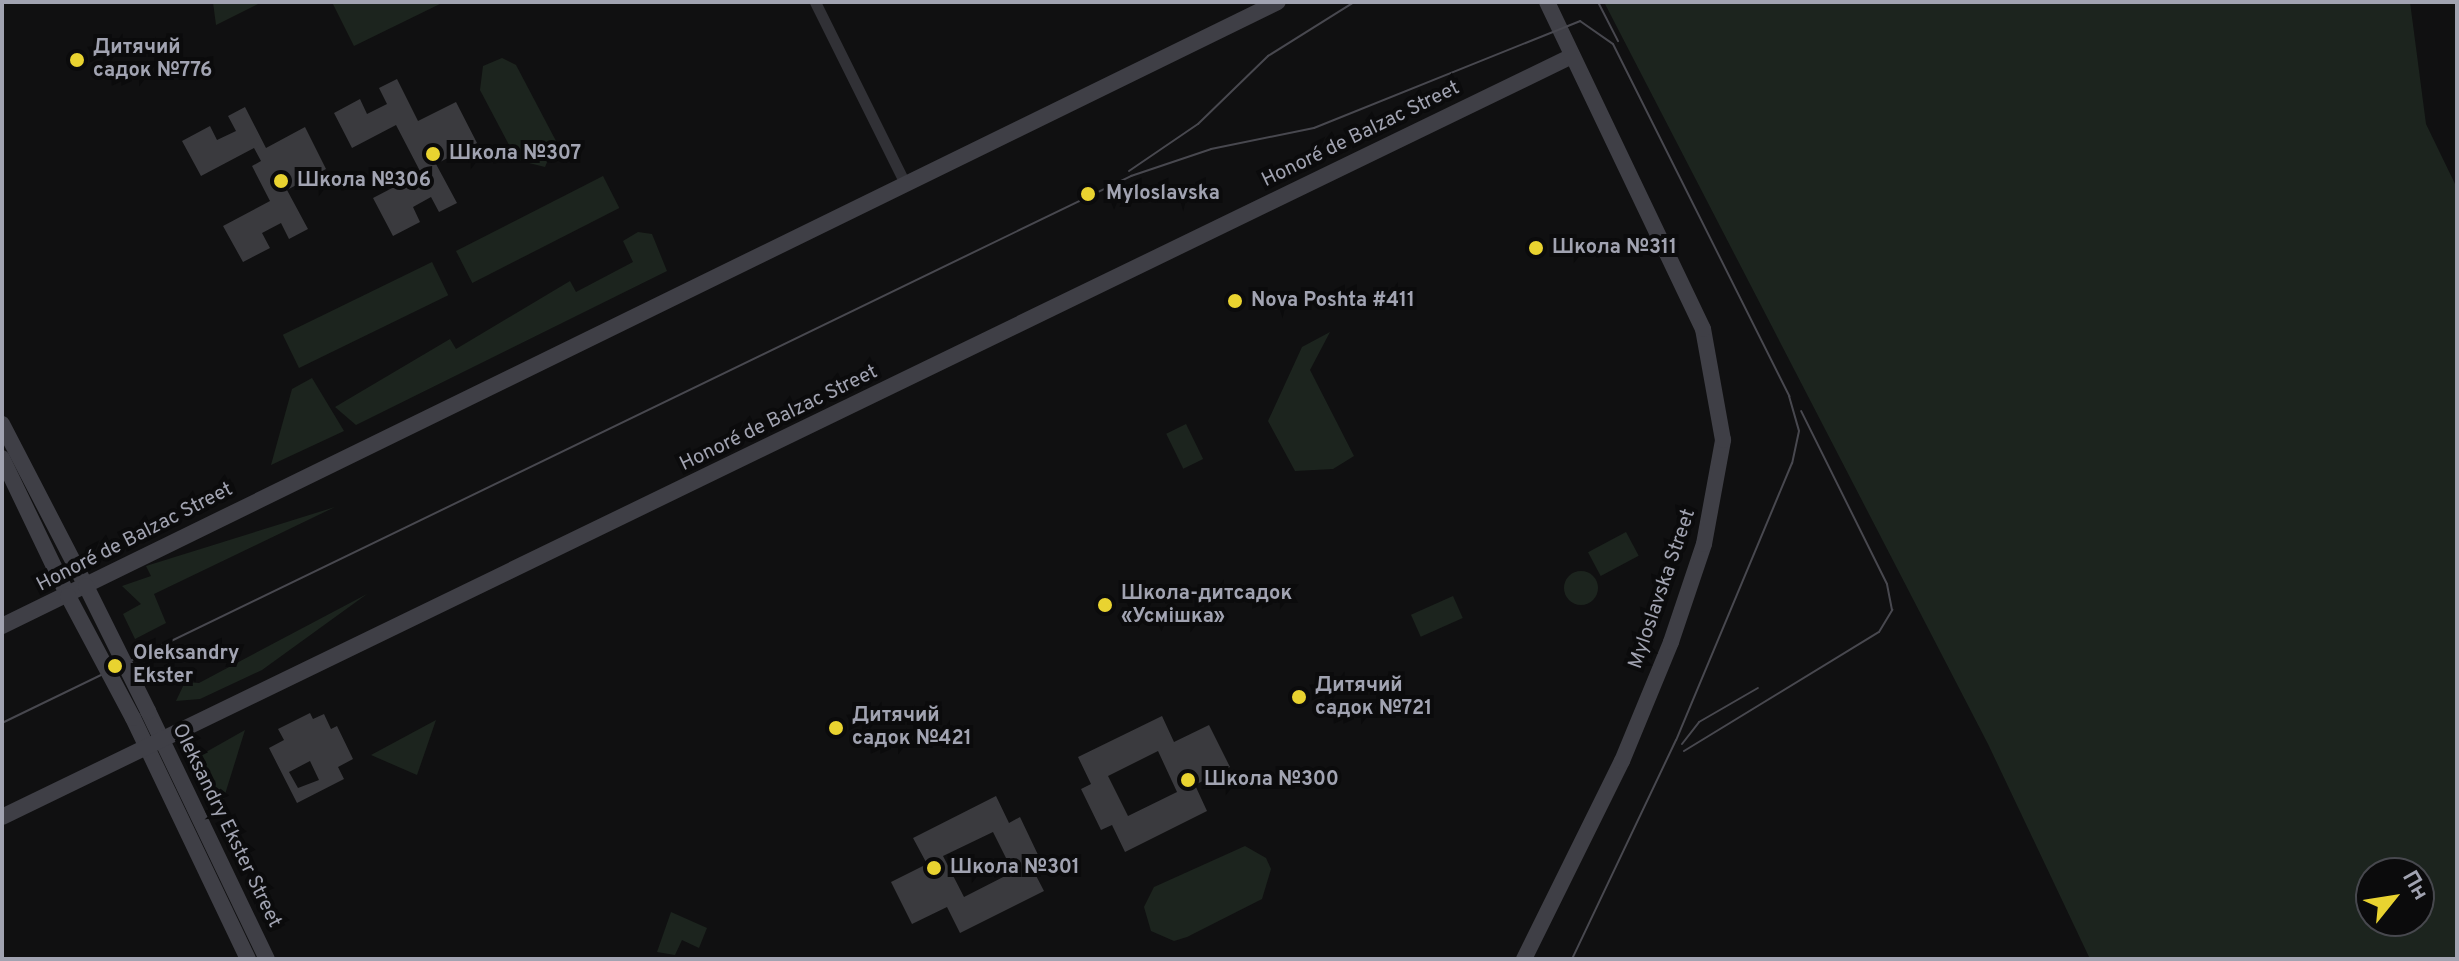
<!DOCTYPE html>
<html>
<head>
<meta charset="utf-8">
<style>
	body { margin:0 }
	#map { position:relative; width:2459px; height:961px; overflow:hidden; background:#101011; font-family:Overpass,sans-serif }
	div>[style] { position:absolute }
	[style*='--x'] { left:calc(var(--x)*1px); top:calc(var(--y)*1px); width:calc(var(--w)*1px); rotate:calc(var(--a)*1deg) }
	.green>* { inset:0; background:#1c241e; transform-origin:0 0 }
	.round { border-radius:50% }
	.building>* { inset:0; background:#3a3a3e }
	.street>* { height:11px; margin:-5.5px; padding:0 5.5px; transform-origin:5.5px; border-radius:5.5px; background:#313136 }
	.secondary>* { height:16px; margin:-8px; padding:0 8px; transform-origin:8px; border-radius:8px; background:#3f3f46 }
	.tram>* { height:2px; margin:-1px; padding:0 1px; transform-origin:1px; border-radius:1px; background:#48484f }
	.secondary-bridge>* { height:16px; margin:-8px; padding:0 8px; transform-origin:8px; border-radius:8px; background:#3f3f46 }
	.dots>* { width:22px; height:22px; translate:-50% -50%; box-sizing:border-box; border:4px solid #0b0b0c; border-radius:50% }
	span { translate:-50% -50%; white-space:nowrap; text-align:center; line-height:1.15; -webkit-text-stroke:8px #0b0b0c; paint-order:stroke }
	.poi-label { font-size:20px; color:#a1a3b1; font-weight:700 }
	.left { translate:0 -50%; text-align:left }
	.street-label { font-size:20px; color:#a1a3b1 }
	.frame { position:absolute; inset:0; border:4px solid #a1a3b1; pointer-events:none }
	.north { position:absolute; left:2355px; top:857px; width:80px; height:80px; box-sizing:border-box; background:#0b0b0c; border:2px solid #47484e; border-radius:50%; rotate:60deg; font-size:22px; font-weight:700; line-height:32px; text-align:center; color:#a1a3b1 }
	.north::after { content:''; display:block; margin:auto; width:28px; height:36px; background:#e9d330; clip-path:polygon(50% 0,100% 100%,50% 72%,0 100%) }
</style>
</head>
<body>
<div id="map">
	<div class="green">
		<div style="clip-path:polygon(213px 2px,262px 2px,216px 25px)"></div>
		<div style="clip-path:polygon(332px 2px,444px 2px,354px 46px)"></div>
		<div style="clip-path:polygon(evenodd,1604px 2px,2410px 2px,2426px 124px,2457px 188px,2457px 959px,2090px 959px,1988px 744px,1604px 2px,2371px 873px,2419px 873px,2419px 921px,2371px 921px,2371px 873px)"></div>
		<div style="clip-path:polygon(502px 58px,516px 65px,556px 141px,545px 167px,517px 160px,480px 90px,483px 66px)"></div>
		<div style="left:603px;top:176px;width:36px;height:165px;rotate:63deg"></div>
		<div style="clip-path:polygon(638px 232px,652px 234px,667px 271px,356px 425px,335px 407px,450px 339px,456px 349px,570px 281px,576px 292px,633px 262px,623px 241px)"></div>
		<div style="left:432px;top:262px;width:37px;height:166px;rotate:64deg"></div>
		<div style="clip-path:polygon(1330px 332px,1310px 370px,1354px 456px,1333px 469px,1295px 471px,1268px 421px,1302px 347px)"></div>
		<div style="clip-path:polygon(312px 378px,344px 431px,271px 465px,292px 389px)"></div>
		<div style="left:1186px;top:424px;width:39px;height:22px;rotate:64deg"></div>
		<div style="clip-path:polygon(335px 507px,154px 594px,166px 623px,135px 639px,123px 614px,141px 604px,122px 586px,151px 576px,146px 566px)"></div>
		<div style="left:1626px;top:532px;width:27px;height:43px;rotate:62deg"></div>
		<div class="round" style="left:1564px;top:571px;width:34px;height:34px"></div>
		<div style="clip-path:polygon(367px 594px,262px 670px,200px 699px,176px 701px,185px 682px,199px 683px)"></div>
		<div style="left:1453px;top:596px;width:24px;height:46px;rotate:66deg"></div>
		<div style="clip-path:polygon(436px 720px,417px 775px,371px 755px)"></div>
		<div style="clip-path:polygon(245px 730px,222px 804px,199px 756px)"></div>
		<div style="clip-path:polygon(1245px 846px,1266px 858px,1271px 869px,1262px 899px,1187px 937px,1174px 941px,1151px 931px,1144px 907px,1154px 887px)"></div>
		<div style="clip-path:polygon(671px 912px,707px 928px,699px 948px,682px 940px,675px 955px,657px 952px)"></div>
	</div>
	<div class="building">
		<div style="clip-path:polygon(397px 79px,418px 121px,456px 102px,477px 143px,436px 164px,457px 203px,439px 212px,431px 197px,413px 207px,420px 222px,393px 236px,373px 198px,421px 173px,396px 125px,352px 148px,334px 113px,360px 99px,367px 114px,387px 104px,379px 88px)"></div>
		<div style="clip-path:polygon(245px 107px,266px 148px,305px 127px,326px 169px,287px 190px,308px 229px,289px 239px,281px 223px,262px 233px,270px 248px,243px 262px,223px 226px,270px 201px,252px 166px,261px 161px,254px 148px,201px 176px,182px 141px,210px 126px,217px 140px,236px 131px,228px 116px)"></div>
		<div style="clip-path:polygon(evenodd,310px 713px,313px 719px,324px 714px,331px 729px,337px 726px,353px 759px,338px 767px,344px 779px,297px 803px,269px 748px,284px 740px,278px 729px,310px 713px,310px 761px,319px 780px,298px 788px,289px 772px,310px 761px)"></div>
		<div style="clip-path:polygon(evenodd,1162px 716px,1174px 742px,1209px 725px,1230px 767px,1195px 785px,1207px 811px,1125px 852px,1112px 825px,1101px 830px,1081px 789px,1091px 784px,1078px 757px,1162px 716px,1158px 751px,1177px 792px,1128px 816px,1108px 776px,1158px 751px)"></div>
		<div style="clip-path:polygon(evenodd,996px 796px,1009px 823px,1020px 817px,1040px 859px,1030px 864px,1044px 891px,960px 933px,947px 907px,912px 924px,891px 882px,927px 864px,913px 838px,996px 796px,993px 832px,1013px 872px,964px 897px,943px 856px,993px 832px)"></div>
	</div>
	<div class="street">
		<div style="--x:815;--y:2;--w:200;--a:63.6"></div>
	</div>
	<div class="secondary">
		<div style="--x:2;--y:424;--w:182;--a:62.6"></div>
		<div style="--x:2;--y:458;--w:153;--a:64.4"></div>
		<div style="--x:2;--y:626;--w:1420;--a:-26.06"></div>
		<div style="--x:148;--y:711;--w:275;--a:64.4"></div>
		<div style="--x:133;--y:718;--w:267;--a:64.5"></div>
		<div style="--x:2;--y:817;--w:1745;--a:-25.86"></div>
		<div style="--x:1524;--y:959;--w:221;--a:-63.7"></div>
		<div style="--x:1622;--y:761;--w:129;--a:-67.6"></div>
		<div style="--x:1671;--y:642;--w:103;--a:-71.4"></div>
		<div style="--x:1704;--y:544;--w:106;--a:-79.6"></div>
		<div style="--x:1723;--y:440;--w:113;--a:-100.2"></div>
		<div style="--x:1703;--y:329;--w:362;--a:-115.5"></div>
	</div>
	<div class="tram">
		<div style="--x:1598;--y:2;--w:44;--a:62.9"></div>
		<div style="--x:1129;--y:171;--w:83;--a:-34.3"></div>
		<div style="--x:1198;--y:124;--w:98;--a:-44.2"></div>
		<div style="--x:1268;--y:56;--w:102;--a:-32.1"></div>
		<div style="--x:2;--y:723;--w:1255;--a:-25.85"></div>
		<div style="--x:1131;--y:176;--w:84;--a:-18.6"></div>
		<div style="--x:1211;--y:149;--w:105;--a:-11.5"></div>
		<div style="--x:1314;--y:128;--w:287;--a:-21.9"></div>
		<div style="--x:1580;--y:21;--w:40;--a:34.9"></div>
		<div style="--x:1613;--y:44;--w:394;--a:63.4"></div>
		<div style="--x:1789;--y:396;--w:36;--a:74"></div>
		<div style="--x:1799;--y:431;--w:33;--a:102"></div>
		<div style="--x:1792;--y:463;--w:300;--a:112.7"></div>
		<div style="--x:1676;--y:740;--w:242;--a:115.4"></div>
		<div style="--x:1682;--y:744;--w:28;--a:-52"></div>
		<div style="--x:1699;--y:722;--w:68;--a:-30"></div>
		<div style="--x:1684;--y:751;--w:228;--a:-31.4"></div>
		<div style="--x:1879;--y:632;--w:26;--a:-59"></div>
		<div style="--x:1892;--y:610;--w:26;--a:-101"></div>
		<div style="--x:1887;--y:584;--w:193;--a:-116.4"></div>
	</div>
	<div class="secondary-bridge">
		<div style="--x:86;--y:586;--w:140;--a:63.6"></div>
		<div style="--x:68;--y:596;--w:138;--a:62"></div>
	</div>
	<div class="dots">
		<div style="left:77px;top:60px;background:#e9d330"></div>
		<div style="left:433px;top:154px;background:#e9d330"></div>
		<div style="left:281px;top:181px;background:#e9d330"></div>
		<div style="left:1088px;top:194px;background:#e9d330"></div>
		<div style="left:1536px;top:248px;background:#e9d330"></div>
		<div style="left:1235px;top:301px;background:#e9d330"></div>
		<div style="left:1105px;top:605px;background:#e9d330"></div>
		<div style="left:115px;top:666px;background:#e9d330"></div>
		<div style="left:1299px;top:697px;background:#e9d330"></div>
		<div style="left:836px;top:728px;background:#e9d330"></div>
		<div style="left:1188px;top:780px;background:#e9d330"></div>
		<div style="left:934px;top:868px;background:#e9d330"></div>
	</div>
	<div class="poi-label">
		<span class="left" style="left:93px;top:60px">Дитячий<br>садок №776</span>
		<span class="left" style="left:449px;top:154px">Школа №307</span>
		<span class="left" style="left:297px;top:181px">Школа №306</span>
		<span class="left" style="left:1106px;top:194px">Myloslavska</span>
		<span class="left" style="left:1552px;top:248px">Школа №311</span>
		<span class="left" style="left:1251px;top:301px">Nova Poshta #411</span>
		<span class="left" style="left:1121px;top:606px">Школа-дитсадок<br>«Усмішка»</span>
		<span class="left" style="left:133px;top:666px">Oleksandry<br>Ekster</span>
		<span class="left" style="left:1315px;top:698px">Дитячий<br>садок №721</span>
		<span class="left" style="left:852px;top:728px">Дитячий<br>садок №421</span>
		<span class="left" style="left:1204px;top:780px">Школа №300</span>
		<span class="left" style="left:950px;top:868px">Школа №301</span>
	</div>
	<div class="street-label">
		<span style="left:1361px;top:135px;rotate:-26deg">Honoré de Balzac Street</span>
		<span style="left:779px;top:419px;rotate:-26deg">Honoré de Balzac Street</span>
		<span style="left:135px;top:538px;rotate:-27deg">Honoré de Balzac Street</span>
		<span style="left:1663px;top:589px;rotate:-71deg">Myloslavska Street</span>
		<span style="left:226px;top:826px;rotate:64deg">Oleksandry Ekster Street</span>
	</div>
	<div class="frame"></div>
	<div class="north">Пн</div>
</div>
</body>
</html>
